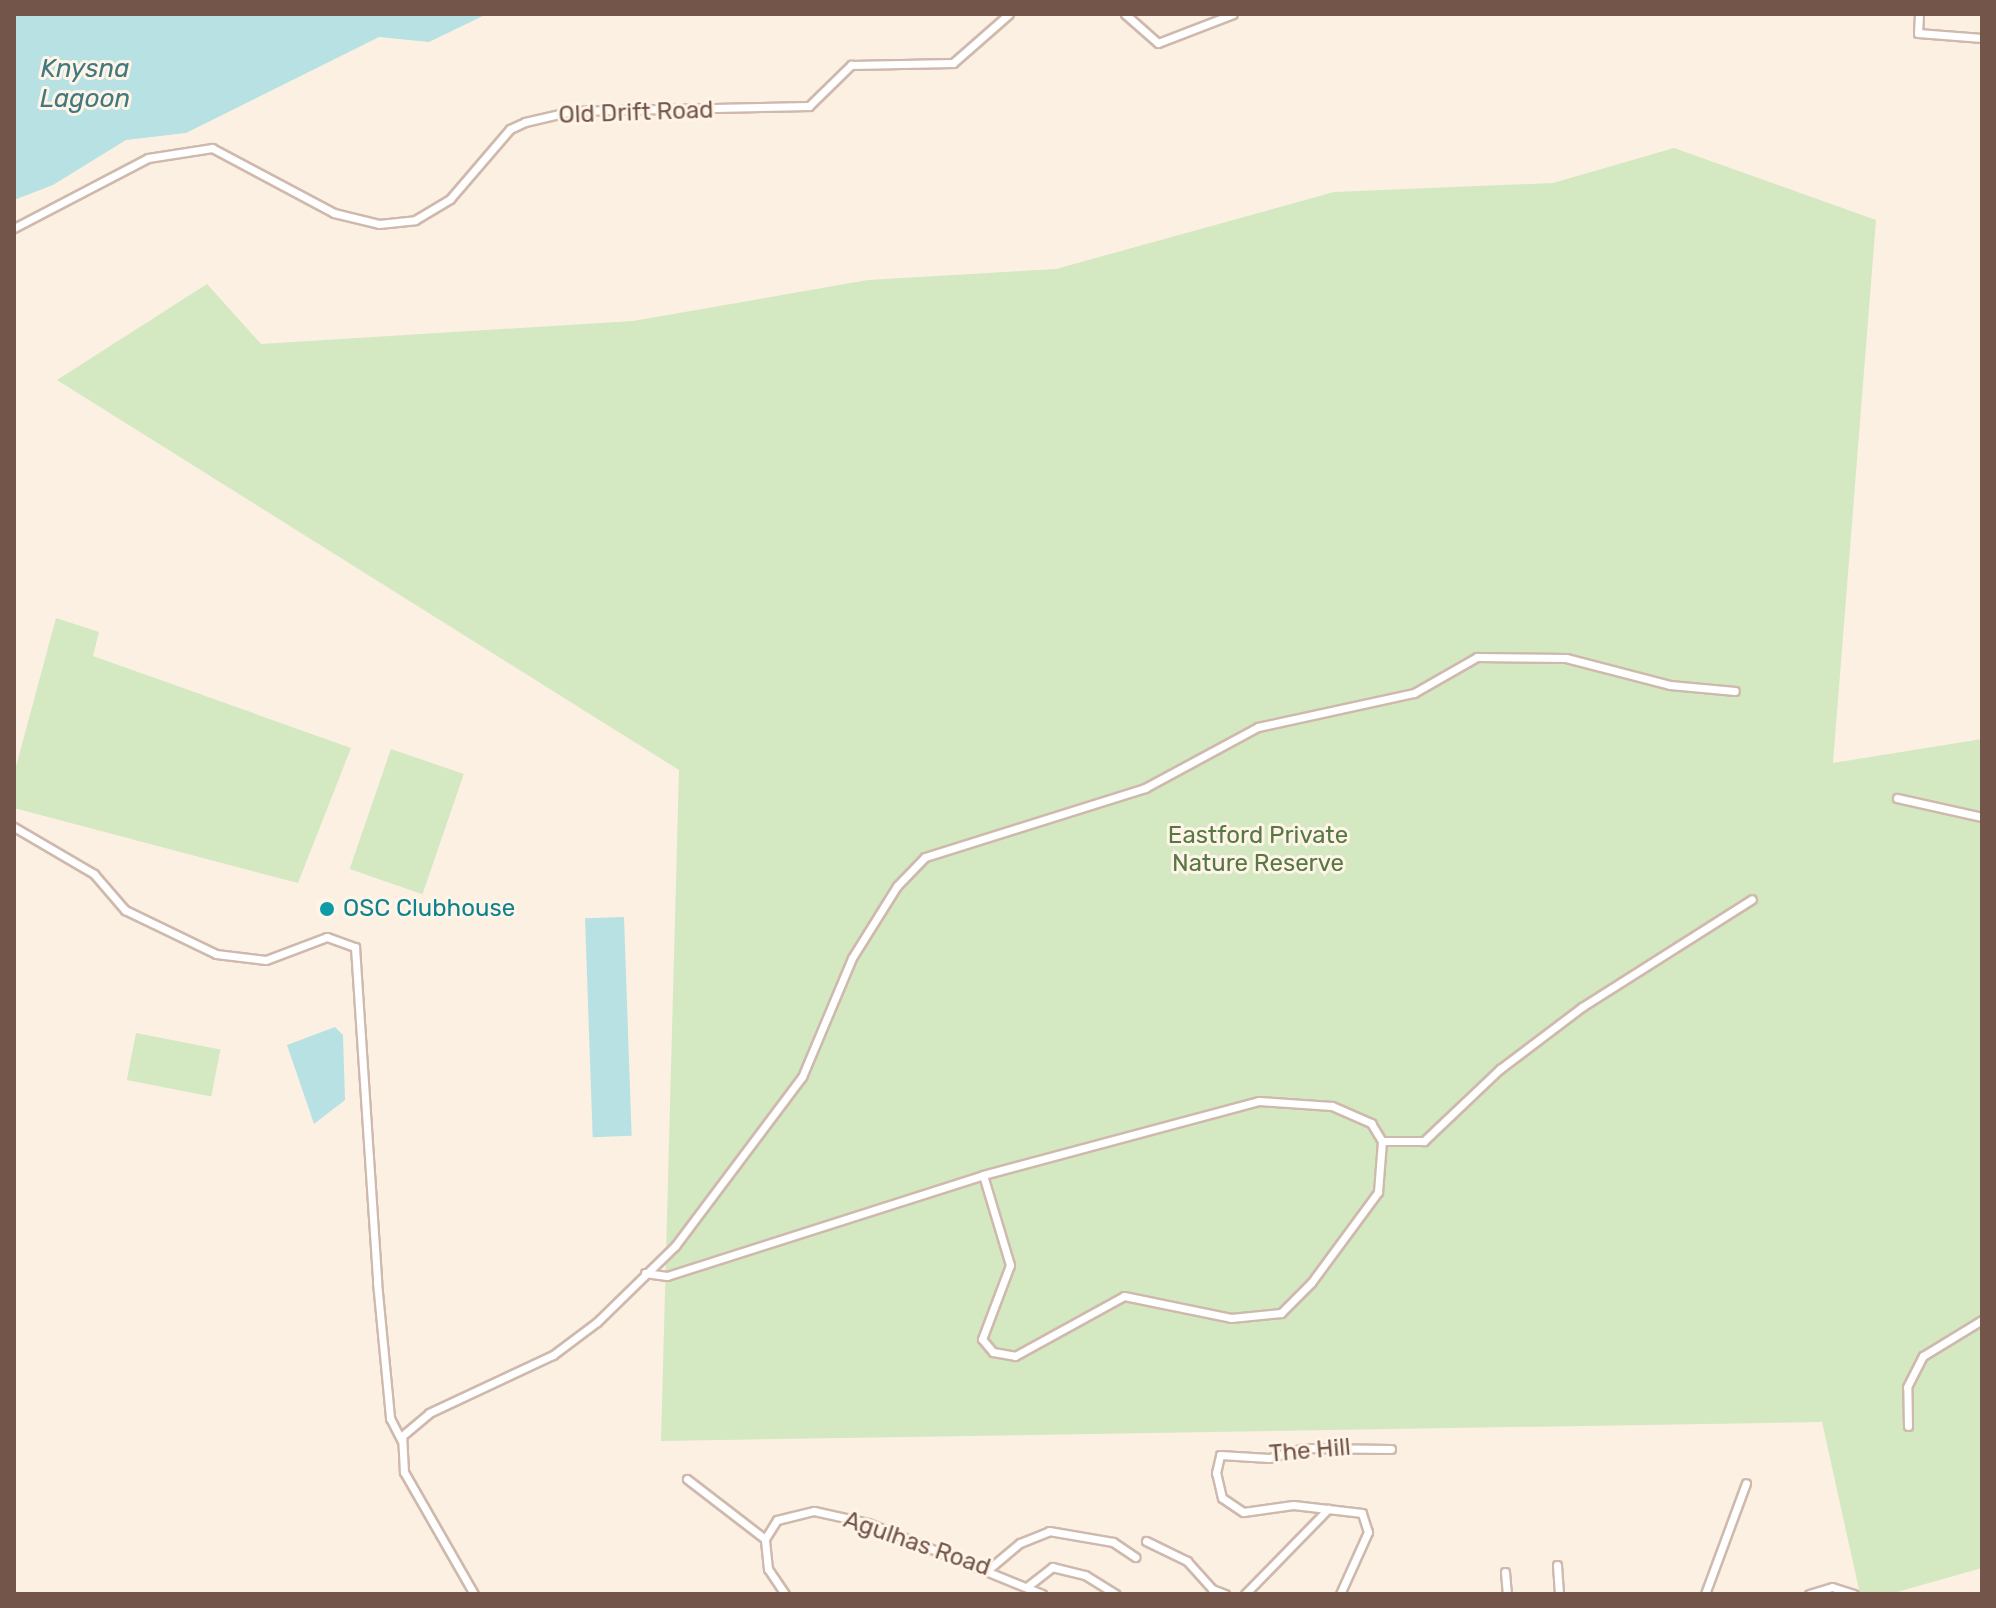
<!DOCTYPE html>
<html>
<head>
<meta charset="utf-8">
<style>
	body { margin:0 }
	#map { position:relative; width:1996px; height:1608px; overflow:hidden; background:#fcf0e3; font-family:Rubik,sans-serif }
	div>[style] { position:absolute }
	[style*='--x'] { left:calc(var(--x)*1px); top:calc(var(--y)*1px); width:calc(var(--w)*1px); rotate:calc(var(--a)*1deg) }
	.green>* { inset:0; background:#d4e8c2; transform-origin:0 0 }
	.water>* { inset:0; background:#b8e1e4; transform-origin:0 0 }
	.roads { filter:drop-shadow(2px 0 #cfb9ad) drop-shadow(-2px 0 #cfb9ad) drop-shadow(0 2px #cfb9ad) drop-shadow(0 -2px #cfb9ad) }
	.street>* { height:7px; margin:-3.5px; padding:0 3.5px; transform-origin:3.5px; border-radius:3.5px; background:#fff }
	.dots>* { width:22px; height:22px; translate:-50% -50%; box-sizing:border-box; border:4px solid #fff4e8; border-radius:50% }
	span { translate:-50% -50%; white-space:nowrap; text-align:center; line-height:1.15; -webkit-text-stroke:6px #fff4e8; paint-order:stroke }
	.street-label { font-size:24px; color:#735549 }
	.park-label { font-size:24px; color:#567842 }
	.culture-label { font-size:24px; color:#0d838f }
	.left { translate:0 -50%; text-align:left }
	.water-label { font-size:26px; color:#41797f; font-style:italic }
	.frame { position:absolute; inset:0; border:16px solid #735549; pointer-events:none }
</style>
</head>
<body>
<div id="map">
	<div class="green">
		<div style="clip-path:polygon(1674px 148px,1876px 220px,1833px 763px,1982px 739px,1982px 1568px,1890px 1594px,1860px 1594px,1822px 1422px,661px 1441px,679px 770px,57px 380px,207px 284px,261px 344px,633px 321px,868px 280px,1056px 269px,1334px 192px,1553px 183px)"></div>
		<div style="clip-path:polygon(56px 618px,99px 632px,93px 656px,351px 748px,298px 883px,14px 808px,14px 774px)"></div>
		<div style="left:391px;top:749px;width:77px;height:127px;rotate:19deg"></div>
		<div style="left:136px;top:1033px;width:86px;height:48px;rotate:11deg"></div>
	</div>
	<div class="water">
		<div style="clip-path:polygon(14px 14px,487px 14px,429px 42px,379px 37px,186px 133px,126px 140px,53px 185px,14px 200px)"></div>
		<div style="left:624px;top:917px;width:219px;height:39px;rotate:88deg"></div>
		<div style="clip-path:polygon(335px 1027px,343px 1035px,345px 1100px,314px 1124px,287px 1045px)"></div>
	</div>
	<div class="roads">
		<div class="street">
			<div style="--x:1125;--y:14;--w:44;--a:41.3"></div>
			<div style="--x:1158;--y:43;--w:80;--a:-21.1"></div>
			<div style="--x:1919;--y:14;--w:19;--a:93"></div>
			<div style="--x:1918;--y:33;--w:64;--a:4.5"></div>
			<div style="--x:14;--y:228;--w:151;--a:-27.6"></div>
			<div style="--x:148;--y:158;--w:65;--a:-8.9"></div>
			<div style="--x:212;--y:148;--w:138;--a:28"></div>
			<div style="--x:334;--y:213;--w:46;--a:13.7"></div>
			<div style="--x:379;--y:224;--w:36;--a:-6"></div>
			<div style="--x:415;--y:220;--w:41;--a:-31"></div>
			<div style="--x:450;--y:199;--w:92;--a:-49.4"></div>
			<div style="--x:510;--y:129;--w:17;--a:-25"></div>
			<div style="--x:525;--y:122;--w:48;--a:-13.2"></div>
			<div style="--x:572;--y:111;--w:237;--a:-1.2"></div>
			<div style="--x:809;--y:106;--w:59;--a:-44.3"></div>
			<div style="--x:851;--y:65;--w:102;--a:-1.1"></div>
			<div style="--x:953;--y:63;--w:74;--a:-41.2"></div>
			<div style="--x:1897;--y:798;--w:87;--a:12.6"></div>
			<div style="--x:14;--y:827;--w:93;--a:30.4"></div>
			<div style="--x:94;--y:874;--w:48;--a:49.3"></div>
			<div style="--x:125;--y:910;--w:101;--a:25.8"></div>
			<div style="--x:216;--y:954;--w:50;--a:6.8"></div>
			<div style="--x:266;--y:960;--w:65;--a:-20.7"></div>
			<div style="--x:327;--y:937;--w:30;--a:20"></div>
			<div style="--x:355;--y:947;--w:336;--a:86.2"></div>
			<div style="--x:377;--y:1282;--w:137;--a:84.5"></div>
			<div style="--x:390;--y:1418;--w:25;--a:63"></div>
			<div style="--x:983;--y:1175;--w:94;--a:73.3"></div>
			<div style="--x:1010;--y:1265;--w:79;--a:110.7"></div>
			<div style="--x:982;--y:1339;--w:17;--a:50"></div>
			<div style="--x:993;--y:1352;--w:22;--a:10"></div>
			<div style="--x:1015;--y:1356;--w:124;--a:-28.8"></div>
			<div style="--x:1124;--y:1296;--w:109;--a:11.6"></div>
			<div style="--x:1231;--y:1318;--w:50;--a:-5.7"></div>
			<div style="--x:1281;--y:1313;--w:42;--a:-45"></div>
			<div style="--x:1311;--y:1283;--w:113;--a:-53.6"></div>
			<div style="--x:1378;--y:1192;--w:51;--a:-85.5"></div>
			<div style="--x:645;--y:1273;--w:22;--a:8"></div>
			<div style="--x:667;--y:1276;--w:332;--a:-17.7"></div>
			<div style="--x:983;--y:1175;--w:286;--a:-15"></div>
			<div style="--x:1259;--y:1101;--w:73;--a:3.9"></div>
			<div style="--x:1332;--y:1106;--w:43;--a:23.6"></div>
			<div style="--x:1371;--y:1123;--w:21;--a:59"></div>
			<div style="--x:1382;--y:1141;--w:42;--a:0"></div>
			<div style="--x:1424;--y:1141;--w:105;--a:-43.5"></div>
			<div style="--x:1500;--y:1069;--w:103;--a:-37.1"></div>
			<div style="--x:1582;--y:1007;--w:201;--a:-32.4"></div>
			<div style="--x:1908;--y:1426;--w:39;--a:-91"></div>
			<div style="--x:1907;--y:1387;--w:35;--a:-63"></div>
			<div style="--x:1923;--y:1356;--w:69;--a:-31.4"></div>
			<div style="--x:687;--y:1479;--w:98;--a:37.6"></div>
			<div style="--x:1146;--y:1541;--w:46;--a:26"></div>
			<div style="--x:1187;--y:1561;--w:38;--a:48"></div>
			<div style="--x:1212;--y:1589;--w:14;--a:21"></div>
			<div style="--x:1557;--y:1565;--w:29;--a:86"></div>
			<div style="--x:990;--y:1568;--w:39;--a:-40"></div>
			<div style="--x:1020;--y:1543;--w:31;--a:-22"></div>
			<div style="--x:1049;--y:1531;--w:65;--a:9.8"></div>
			<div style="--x:1113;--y:1542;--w:27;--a:34"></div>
			<div style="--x:1505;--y:1572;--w:22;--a:85"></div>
			<div style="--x:1028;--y:1586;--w:31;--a:-38"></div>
			<div style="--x:1052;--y:1567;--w:34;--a:14"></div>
			<div style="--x:1085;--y:1575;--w:36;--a:32"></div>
			<div style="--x:474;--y:1594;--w:141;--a:-119.8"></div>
			<div style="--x:404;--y:1472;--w:36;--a:-93"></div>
			<div style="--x:402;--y:1436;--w:35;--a:-40"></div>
			<div style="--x:429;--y:1413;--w:137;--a:-25.1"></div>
			<div style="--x:553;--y:1355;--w:55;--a:-36.9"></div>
			<div style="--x:597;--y:1322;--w:109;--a:-44.3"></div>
			<div style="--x:675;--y:1246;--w:211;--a:-53.1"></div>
			<div style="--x:802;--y:1077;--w:129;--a:-67.2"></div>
			<div style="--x:852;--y:958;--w:85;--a:-58"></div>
			<div style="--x:897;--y:886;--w:40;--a:-46"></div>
			<div style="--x:925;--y:857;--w:231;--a:-17.4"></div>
			<div style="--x:1145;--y:788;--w:128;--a:-28.4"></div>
			<div style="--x:1258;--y:727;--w:160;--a:-12.3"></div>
			<div style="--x:1414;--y:693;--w:73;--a:-29.7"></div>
			<div style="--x:1477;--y:657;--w:89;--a:0.6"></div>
			<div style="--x:1566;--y:658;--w:107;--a:14.6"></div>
			<div style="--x:1670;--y:685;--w:65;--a:5.3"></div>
			<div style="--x:785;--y:1594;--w:30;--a:-124"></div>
			<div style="--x:768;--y:1569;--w:30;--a:-96"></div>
			<div style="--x:765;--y:1539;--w:22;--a:-58"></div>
			<div style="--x:777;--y:1520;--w:38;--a:-14"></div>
			<div style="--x:814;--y:1511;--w:55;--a:12.5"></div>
			<div style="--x:868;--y:1523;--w:188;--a:22.2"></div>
			<div style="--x:1245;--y:1594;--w:119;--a:-45.7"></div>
			<div style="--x:1340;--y:1594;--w:68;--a:-65.7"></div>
			<div style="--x:1368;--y:1532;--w:20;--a:-108"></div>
			<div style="--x:1362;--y:1513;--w:69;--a:-173.4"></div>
			<div style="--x:1293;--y:1505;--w:50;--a:172"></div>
			<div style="--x:1243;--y:1512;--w:25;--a:-146"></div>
			<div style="--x:1222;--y:1498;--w:26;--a:-103"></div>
			<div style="--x:1216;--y:1473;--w:18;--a:-77"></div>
			<div style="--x:1220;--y:1455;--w:49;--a:3.5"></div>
			<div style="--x:1269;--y:1458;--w:35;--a:-16"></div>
			<div style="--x:1303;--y:1448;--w:88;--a:0.7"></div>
			<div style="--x:1705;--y:1594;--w:118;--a:-69.7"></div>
			<div style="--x:1809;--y:1594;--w:24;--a:-17"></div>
			<div style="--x:1832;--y:1587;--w:23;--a:18"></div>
		</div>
	</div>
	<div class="dots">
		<div style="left:327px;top:909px;background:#0f9aa8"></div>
	</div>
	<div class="street-label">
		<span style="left:636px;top:113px;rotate:-2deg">Old Drift Road</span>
		<span style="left:1310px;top:1451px;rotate:-5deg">The Hill</span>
		<span style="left:917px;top:1544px;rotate:19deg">Agulhas Road</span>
	</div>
	<div class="park-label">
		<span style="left:1258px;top:850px">Eastford Private<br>Nature Reserve</span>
	</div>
	<div class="culture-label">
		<span class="left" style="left:343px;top:909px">OSC Clubhouse</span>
	</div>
	<div class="water-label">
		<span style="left:85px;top:84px">Knysna<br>Lagoon</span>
	</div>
	<div class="frame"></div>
</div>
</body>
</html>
